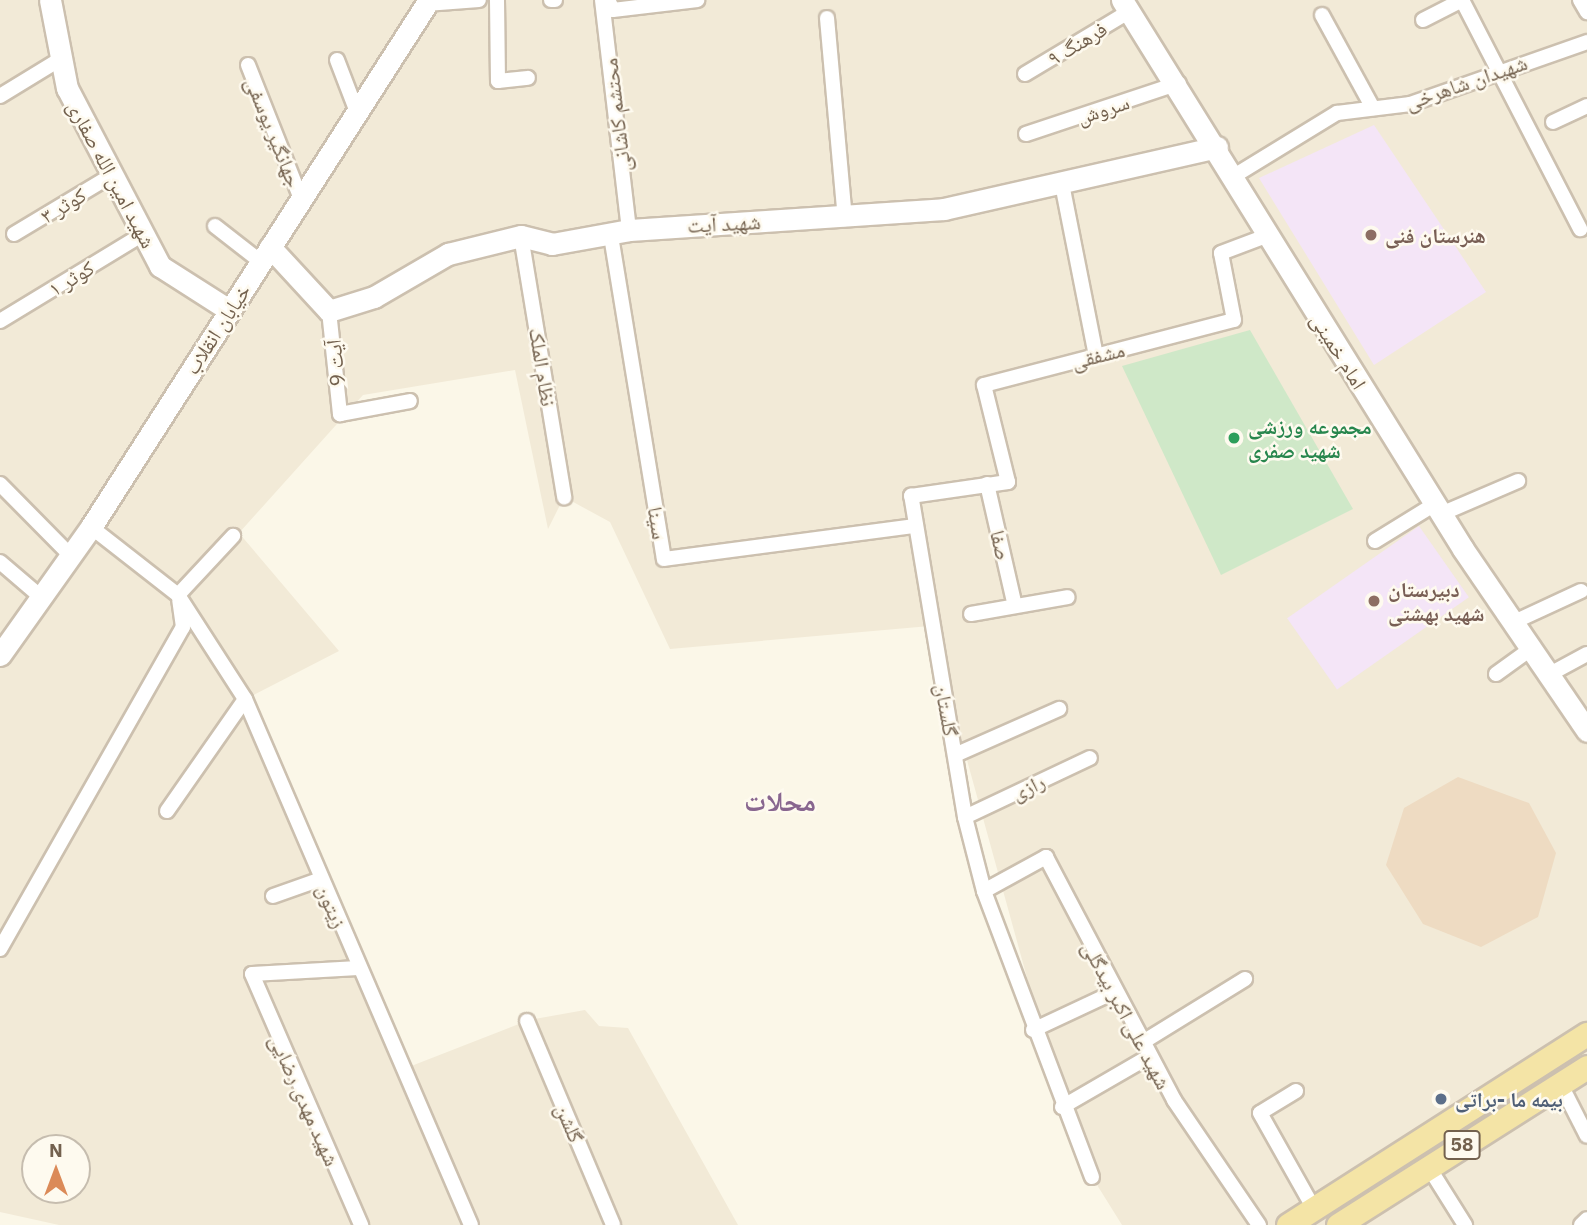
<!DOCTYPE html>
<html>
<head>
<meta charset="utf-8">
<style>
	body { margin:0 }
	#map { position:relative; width:1587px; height:1225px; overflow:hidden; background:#fbf7e8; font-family:"IBM Plex Sans","Noto Naskh Arabic",sans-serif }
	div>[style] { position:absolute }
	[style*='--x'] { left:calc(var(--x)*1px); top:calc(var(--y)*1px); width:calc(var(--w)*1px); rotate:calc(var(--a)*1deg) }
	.residential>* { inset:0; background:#f2ead7 }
	.education>* { inset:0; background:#f4e5f7; transform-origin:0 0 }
	.green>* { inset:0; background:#cfe8c8 }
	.building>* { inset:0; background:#eedbc2 }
	.roads { filter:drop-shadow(2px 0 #ccc0af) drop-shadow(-2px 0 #ccc0af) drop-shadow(0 2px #ccc0af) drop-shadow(0 -2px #ccc0af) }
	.street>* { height:14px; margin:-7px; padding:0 7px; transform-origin:7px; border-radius:7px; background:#fff }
	.secondary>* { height:21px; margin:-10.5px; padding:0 10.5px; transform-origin:10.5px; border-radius:10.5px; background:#fff }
	.primary>* { height:23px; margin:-11.5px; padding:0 11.5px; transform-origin:11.5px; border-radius:11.5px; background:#f4e4a6 }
	.dots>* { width:19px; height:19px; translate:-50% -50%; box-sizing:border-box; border:4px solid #fefaef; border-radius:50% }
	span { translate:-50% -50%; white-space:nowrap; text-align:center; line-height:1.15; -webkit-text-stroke:5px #fefaef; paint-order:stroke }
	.shield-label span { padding:2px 5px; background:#fefaef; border:2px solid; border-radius:5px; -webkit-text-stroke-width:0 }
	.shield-label { font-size:19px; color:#73614e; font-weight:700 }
	.street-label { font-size:21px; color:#73614e }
	.education-label { font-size:21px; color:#785e54; font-weight:700 }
	.left { translate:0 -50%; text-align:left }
	.leisure-label { font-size:21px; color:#27864d; font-weight:700 }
	.service-label { font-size:21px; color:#4e5e75; font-weight:700 }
	.district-label { font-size:28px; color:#88668f; font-weight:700 }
	.north { position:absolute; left:21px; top:1134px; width:70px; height:70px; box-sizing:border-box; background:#fefaef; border:2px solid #c6bdaf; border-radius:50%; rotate:0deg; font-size:19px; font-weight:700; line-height:28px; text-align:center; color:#73614e }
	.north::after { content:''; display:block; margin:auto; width:24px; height:32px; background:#db8a58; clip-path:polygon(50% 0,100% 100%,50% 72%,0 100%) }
</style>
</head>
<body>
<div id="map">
	<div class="residential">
		<div style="clip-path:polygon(evenodd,0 0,1587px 0,1587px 1225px,1122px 1225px,1074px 1148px,930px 626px,670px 649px,610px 522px,564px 497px,548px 529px,515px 370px,363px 395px,239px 533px,339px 651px,246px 699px,401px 1070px,529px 1020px,585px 1010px,599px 1026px,628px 1028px,738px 1225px,59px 1225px,0 1212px,0 0,35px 1148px,77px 1148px,77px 1190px,35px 1190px,35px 1148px)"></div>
	</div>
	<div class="education">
		<div style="clip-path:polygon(1374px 125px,1486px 292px,1374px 365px,1259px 178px)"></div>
		<div style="left:1419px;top:526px;width:87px;height:161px;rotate:55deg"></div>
	</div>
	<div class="green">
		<div style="clip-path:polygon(1250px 330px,1353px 509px,1221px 575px,1122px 366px)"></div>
	</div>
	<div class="building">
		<div style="clip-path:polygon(1458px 777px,1529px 803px,1556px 853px,1538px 917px,1481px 947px,1423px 924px,1386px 865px,1404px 808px)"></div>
	</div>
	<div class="roads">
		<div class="street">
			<div style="--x:497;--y:0;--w:81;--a:89.3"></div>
			<div style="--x:498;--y:81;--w:30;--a:-6"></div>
			<div style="--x:551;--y:0;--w:4;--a:0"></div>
			<div style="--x:602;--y:0;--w:232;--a:83.3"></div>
			<div style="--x:608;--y:0;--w:11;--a:63"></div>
			<div style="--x:613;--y:10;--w:85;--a:-6.8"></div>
			<div style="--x:1580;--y:0;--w:14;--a:60"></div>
			<div style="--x:426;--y:4;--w:53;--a:-4.3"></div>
			<div style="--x:1322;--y:15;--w:106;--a:61.3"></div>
			<div style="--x:827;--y:18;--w:202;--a:84.9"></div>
			<div style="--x:1423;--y:20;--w:44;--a:-27.1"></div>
			<div style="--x:1462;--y:0;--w:258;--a:62.7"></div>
			<div style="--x:337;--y:60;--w:56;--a:69"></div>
			<div style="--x:248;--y:65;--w:144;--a:68.4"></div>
			<div style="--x:1025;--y:74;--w:122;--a:-31"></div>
			<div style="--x:0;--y:96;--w:69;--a:-31.4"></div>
			<div style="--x:1553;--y:122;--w:38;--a:-25"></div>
			<div style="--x:1026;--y:134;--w:161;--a:-18.4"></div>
			<div style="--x:1234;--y:176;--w:121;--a:-31.5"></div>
			<div style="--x:1337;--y:113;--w:74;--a:-7"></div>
			<div style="--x:1410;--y:104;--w:188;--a:-19.3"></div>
			<div style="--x:1062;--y:184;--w:175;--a:78.8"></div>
			<div style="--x:215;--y:226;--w:58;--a:38"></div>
			<div style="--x:14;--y:234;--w:114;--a:-31"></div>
			<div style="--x:521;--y:236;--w:265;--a:80.6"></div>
			<div style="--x:611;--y:236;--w:327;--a:80.7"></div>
			<div style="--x:664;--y:559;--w:254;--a:-7.5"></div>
			<div style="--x:329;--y:311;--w:104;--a:83.9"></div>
			<div style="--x:340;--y:414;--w:71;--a:-10.5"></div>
			<div style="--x:0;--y:321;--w:167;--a:-31.3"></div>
			<div style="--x:0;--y:484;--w:100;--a:45.4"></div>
			<div style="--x:987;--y:484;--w:125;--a:77.1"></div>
			<div style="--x:1441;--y:514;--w:84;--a:-23.2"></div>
			<div style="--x:91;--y:527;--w:110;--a:38"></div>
			<div style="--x:178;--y:595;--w:124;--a:57.2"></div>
			<div style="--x:245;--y:699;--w:572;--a:66.75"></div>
			<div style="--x:1375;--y:541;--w:70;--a:-31.7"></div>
			<div style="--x:0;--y:562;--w:54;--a:40.5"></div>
			<div style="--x:178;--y:595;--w:81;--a:-47"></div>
			<div style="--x:971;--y:614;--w:98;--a:-9.9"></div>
			<div style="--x:1514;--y:622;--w:74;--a:-24.8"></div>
			<div style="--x:1496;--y:674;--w:44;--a:-35.8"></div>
			<div style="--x:1550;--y:674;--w:42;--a:-28.4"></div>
			<div style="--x:955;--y:755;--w:114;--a:-23.9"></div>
			<div style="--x:167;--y:811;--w:136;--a:-55.1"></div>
			<div style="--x:965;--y:817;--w:138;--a:-25.3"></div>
			<div style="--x:984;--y:891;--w:71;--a:-28.7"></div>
			<div style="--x:1046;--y:857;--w:275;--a:62.2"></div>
			<div style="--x:1174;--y:1100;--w:151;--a:55.8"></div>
			<div style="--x:273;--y:896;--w:51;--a:-19.5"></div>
			<div style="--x:0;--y:949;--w:370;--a:-60.4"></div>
			<div style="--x:183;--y:627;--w:27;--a:-98"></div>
			<div style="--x:358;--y:968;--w:106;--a:176.8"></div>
			<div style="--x:252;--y:974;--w:274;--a:66.5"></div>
			<div style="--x:527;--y:1021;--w:221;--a:67.1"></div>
			<div style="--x:1033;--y:1030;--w:89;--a:-25.1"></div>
			<div style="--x:1143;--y:1042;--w:120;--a:-31.7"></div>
			<div style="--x:1560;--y:1083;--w:59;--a:63"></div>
			<div style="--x:1296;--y:1091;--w:42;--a:148.6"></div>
			<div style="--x:1260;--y:1113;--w:110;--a:60.6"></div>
			<div style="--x:1062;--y:1107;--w:102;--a:-30.1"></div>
			<div style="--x:1428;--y:1166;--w:70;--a:57.9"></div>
			<div style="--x:1092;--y:1177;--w:306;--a:-110.7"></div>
			<div style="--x:984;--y:891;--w:76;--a:-104.4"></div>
			<div style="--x:965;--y:817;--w:326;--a:-99.5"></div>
			<div style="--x:911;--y:496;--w:98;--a:-8.2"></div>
			<div style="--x:1008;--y:482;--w:100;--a:-103.9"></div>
			<div style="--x:984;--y:385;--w:258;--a:-14.6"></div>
			<div style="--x:1234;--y:320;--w:68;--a:-101"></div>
			<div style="--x:1221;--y:253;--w:51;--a:-20.6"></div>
			<div style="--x:1581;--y:1225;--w:8;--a:-45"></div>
		</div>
		<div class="secondary">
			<div style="--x:50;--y:0;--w:90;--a:79.1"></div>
			<div style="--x:67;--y:88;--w:201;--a:62.4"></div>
			<div style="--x:160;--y:266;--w:82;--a:32.5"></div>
			<div style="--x:1122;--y:0;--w:646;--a:58.15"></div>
			<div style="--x:1463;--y:549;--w:220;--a:55.7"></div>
			<div style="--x:270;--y:247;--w:87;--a:47.3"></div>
			<div style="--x:329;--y:311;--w:47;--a:-17.3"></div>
			<div style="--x:374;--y:297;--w:86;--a:-30.2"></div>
			<div style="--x:448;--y:254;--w:75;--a:-13.9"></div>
			<div style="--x:521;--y:236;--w:32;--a:14"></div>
			<div style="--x:552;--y:244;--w:78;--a:-10.3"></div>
			<div style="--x:629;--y:230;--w:316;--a:-3.8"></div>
			<div style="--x:944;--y:209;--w:280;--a:-12.8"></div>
			<div style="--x:0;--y:655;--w:157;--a:-54.6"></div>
			<div style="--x:91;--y:527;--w:626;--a:-57.33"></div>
		</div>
		<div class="primary">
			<div style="--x:1288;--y:1225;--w:355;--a:-32.6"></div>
			<div style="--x:1338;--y:1225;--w:295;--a:-32.4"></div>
		</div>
	</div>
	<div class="dots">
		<div style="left:1371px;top:235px;background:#8d6e63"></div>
		<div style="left:1234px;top:438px;background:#2e9e5b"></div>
		<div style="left:1374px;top:601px;background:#8d6e63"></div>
		<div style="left:1441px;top:1099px;background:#5c6f8a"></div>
	</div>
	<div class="shield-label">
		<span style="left:1462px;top:1145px">58</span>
	</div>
	<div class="street-label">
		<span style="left:1077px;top:43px;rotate:-31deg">فرهنگ ۹</span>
		<span style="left:1466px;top:82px;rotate:-19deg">شهیدان شاهرخی</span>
		<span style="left:1103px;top:109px;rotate:-18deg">سروش</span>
		<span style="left:616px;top:115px;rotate:-97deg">محتشم کاشانی</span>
		<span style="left:274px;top:132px;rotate:68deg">جهانگیر یوسفی</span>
		<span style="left:112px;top:174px;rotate:62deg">شهید امین الله صفاری</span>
		<span style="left:63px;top:205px;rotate:-31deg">کوثر ۳</span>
		<span style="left:724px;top:223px;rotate:-3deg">شهید آیت</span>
		<span style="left:71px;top:278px;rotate:-31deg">کوثر ۱</span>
		<span style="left:217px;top:329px;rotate:-57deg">خیابان انقلاب</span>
		<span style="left:1339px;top:351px;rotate:58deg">امام خمینی</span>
		<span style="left:1098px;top:355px;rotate:-14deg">مشفقی</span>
		<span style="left:335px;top:363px;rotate:-96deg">آیت 9</span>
		<span style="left:543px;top:367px;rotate:81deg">نظام الملک</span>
		<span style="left:658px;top:523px;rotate:81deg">سینا</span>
		<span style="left:1001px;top:545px;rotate:77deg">صفا</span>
		<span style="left:947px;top:710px;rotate:80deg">گلستان</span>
		<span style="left:1028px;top:787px;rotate:-26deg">رازی</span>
		<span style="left:332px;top:906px;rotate:67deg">زیتون</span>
		<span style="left:1127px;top:1015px;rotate:62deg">شهید علی اکبر بیدگلی</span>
		<span style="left:305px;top:1100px;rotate:66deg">شهید مهدی رضایی</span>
		<span style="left:570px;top:1123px;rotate:67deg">گلشن</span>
	</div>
	<div class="education-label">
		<span class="left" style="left:1385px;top:235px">هنرستان فنی</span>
		<span class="left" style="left:1388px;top:601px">دبیرستان<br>شهید بهشتی</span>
	</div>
	<div class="leisure-label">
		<span class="left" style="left:1248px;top:438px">مجموعه ورزشی<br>شهید صفری</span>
	</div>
	<div class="service-label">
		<span class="left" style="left:1455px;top:1099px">بیمه ما -براتی</span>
	</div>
	<div class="district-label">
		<span style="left:780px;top:801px">محلات</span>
	</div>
	<div class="north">N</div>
</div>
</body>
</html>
